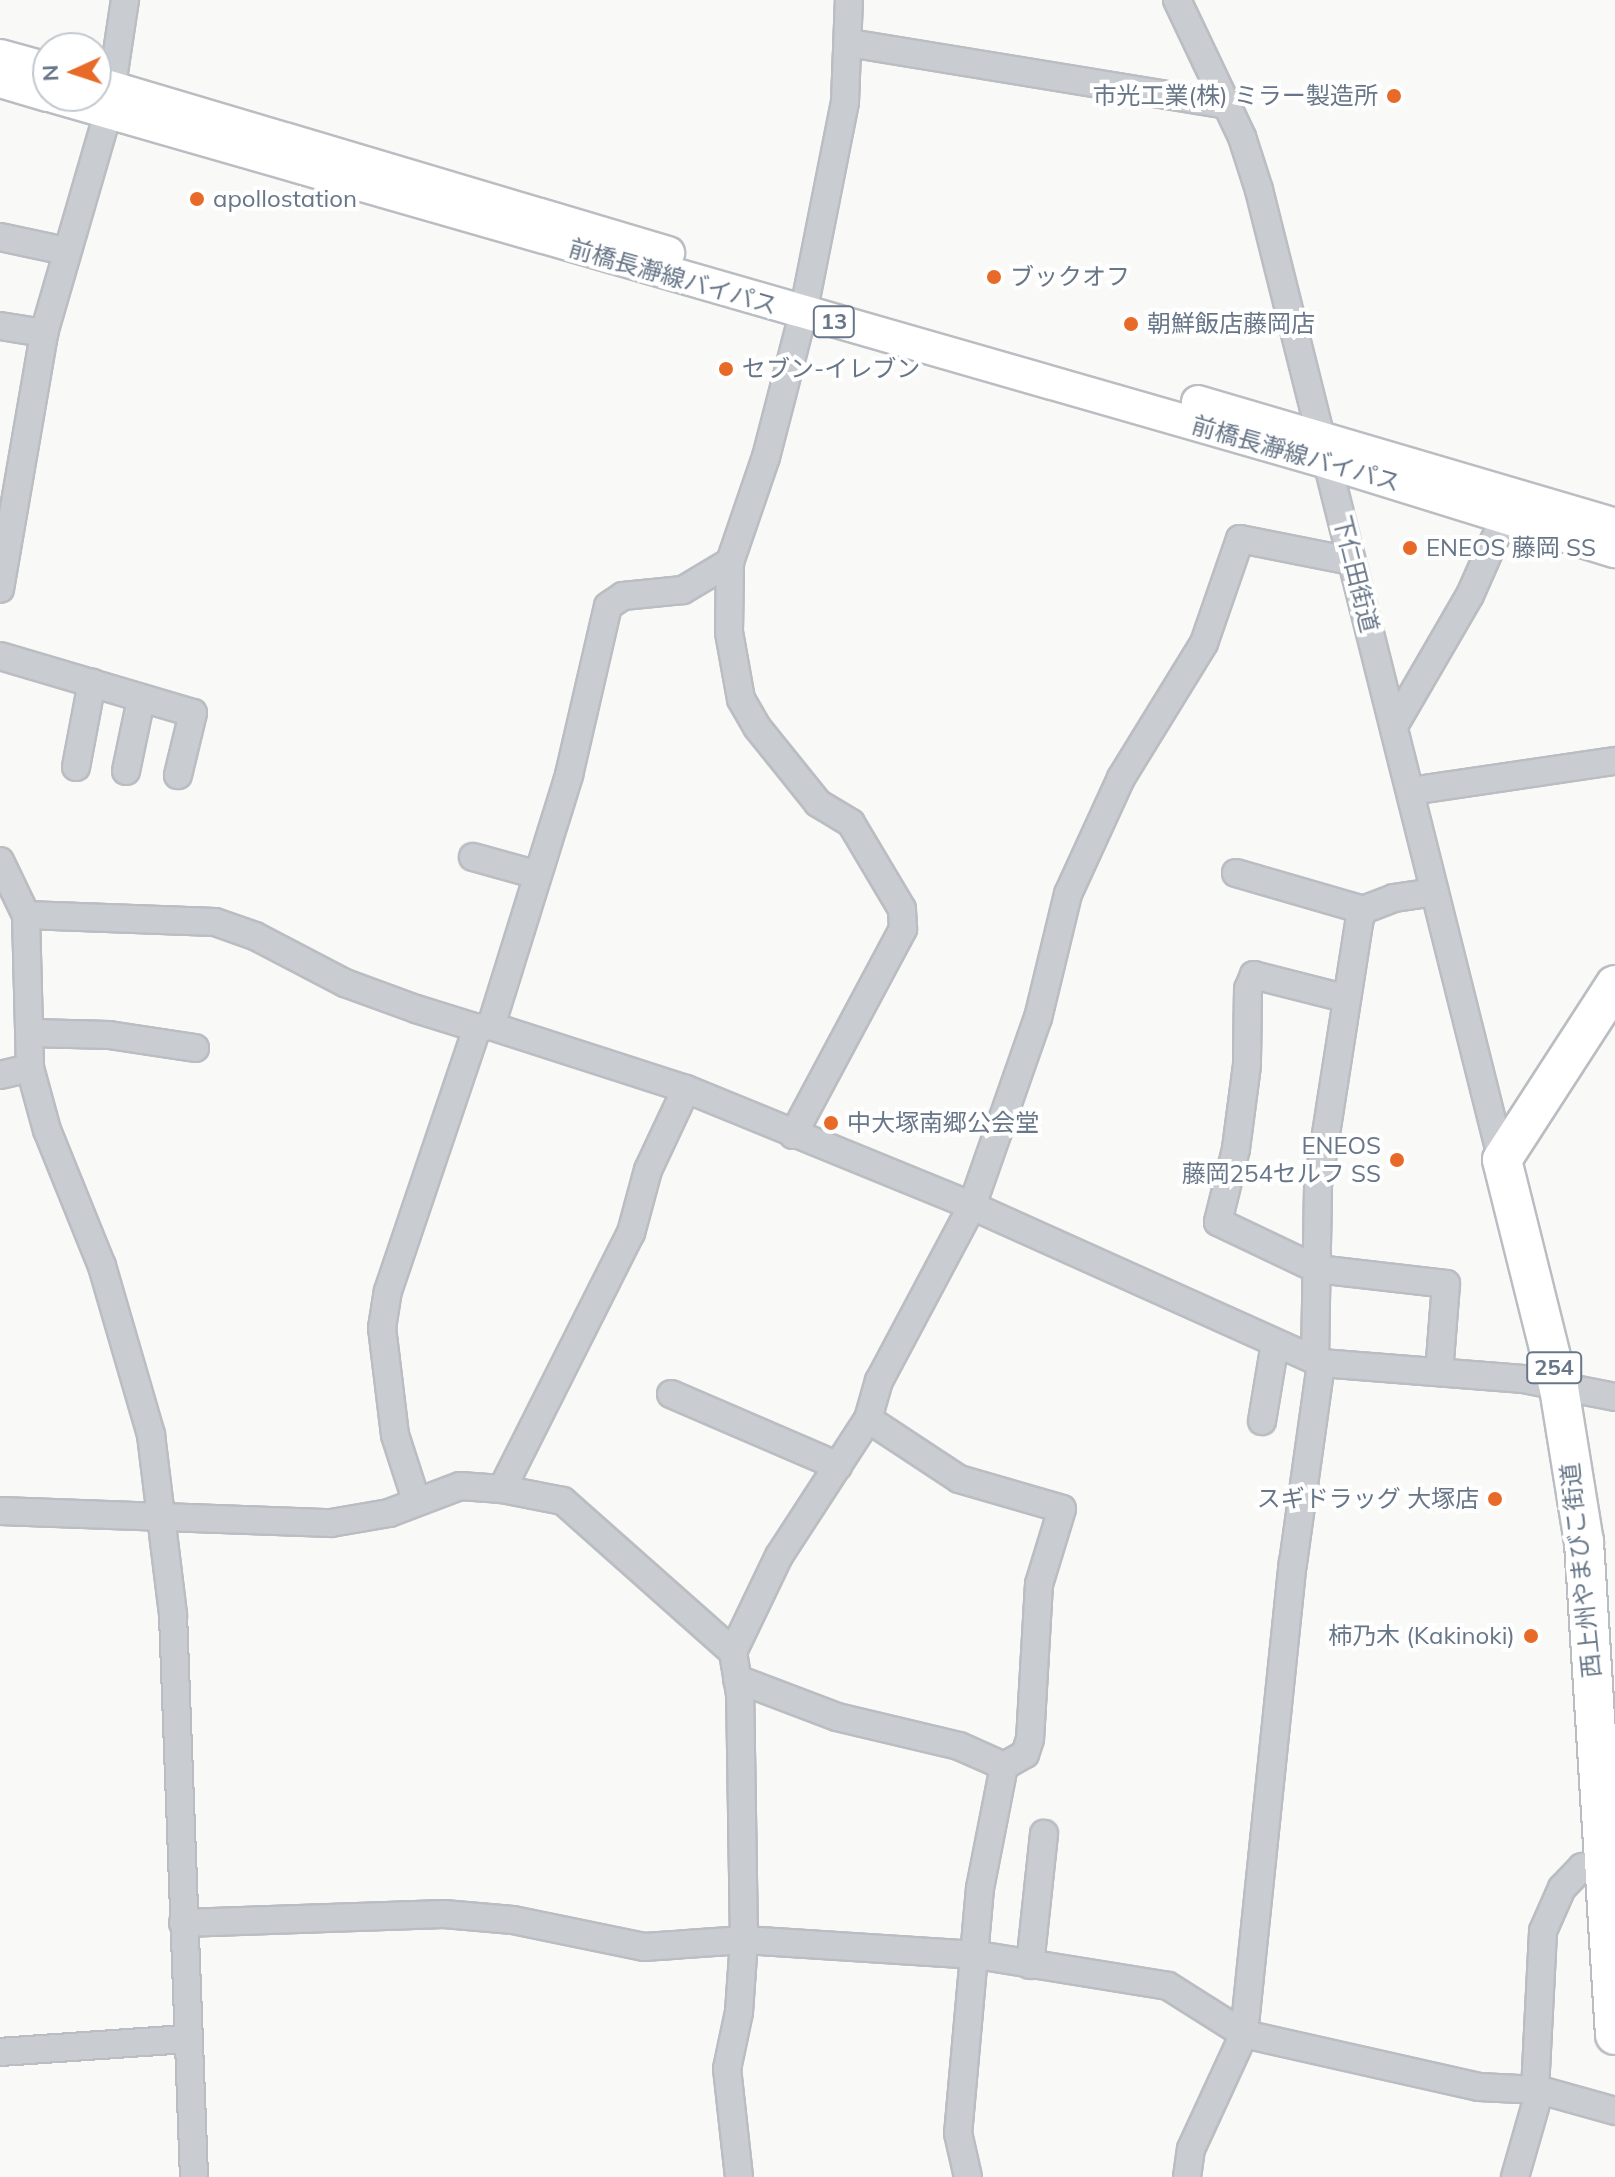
<!DOCTYPE html>
<html>
<head>
<meta charset="utf-8">
<style>
	body { margin:0 }
	#map { position:relative; width:1615px; height:2177px; overflow:hidden; background:#f9f9f7; font-family:Mulish,"Noto Sans JP",sans-serif }
	div>[style] { position:absolute }
	[style*='--x'] { left:calc(var(--x)*1px); top:calc(var(--y)*1px); width:calc(var(--w)*1px); rotate:calc(var(--a)*1deg) }
	.roads { filter:drop-shadow(2px 0 #babdc2) drop-shadow(-2px 0 #babdc2) drop-shadow(0 2px #babdc2) drop-shadow(0 -2px #babdc2) }
	.minor>* { height:26px; margin:-13px; padding:0 13px; transform-origin:13px; border-radius:13px; background:#c9ccd0 }
	.major>* { height:32px; margin:-16px; padding:0 16px; transform-origin:16px; border-radius:16px; background:#fff }
	.highway>* { height:38px; margin:-19px; padding:0 19px; transform-origin:19px; border-radius:19px; background:#fff }
	.dots>* { width:22px; height:22px; translate:-50% -50%; box-sizing:border-box; border:4px solid #fff; border-radius:50% }
	span { translate:-50% -50%; white-space:nowrap; text-align:center; line-height:1.15; -webkit-text-stroke:8px #fff; paint-order:stroke }
	.shield-label span { padding:2px 6px; background:#fff; border:2px solid; border-radius:6px; -webkit-text-stroke-width:0 }
	.shield-label { font-size:22px; color:#677688; font-weight:700 }
	.poi-label { font-size:24px; color:#677688 }
	.right { translate:-100% -50%; text-align:right }
	.left { translate:0 -50%; text-align:left }
	.street-label { font-size:24px; color:#677688 }
	.north { position:absolute; left:32px; top:32px; width:80px; height:80px; box-sizing:border-box; background:#fff; border:2px solid #c2c8cf; border-radius:50%; rotate:267deg; font-size:22px; font-weight:700; line-height:32px; text-align:center; color:#677688 }
	.north::after { content:''; display:block; margin:auto; width:28px; height:36px; background:#e86a28; clip-path:polygon(50% 0,100% 100%,50% 72%,0 100%) }
</style>
</head>
<body>
<div id="map">
	<div class="roads">
		<div class="minor">
			<div style="--x:1177;--y:0;--w:152;--a:64.6"></div>
			<div style="--x:1242;--y:137;--w:56;--a:72.2"></div>
			<div style="--x:1259;--y:190;--w:1000;--a:75.94"></div>
			<div style="--x:849;--y:43;--w:384;--a:9.3"></div>
			<div style="--x:0;--y:237;--w:67;--a:12"></div>
			<div style="--x:0;--y:326;--w:45;--a:9"></div>
			<div style="--x:0;--y:589;--w:260;--a:-80.2"></div>
			<div style="--x:44;--y:333;--w:230;--a:-73.8"></div>
			<div style="--x:108;--y:112;--w:113;--a:-81.4"></div>
			<div style="--x:0;--y:656;--w:201;--a:16.5"></div>
			<div style="--x:193;--y:713;--w:64;--a:103.6"></div>
			<div style="--x:1394;--y:726;--w:151;--a:-59.9"></div>
			<div style="--x:1470;--y:595;--w:84;--a:-66.2"></div>
			<div style="--x:76;--y:767;--w:86;--a:-79.3"></div>
			<div style="--x:126;--y:771;--w:74;--a:-78.2"></div>
			<div style="--x:1411;--y:791;--w:206;--a:-8.4"></div>
			<div style="--x:473;--y:857;--w:67;--a:15.5"></div>
			<div style="--x:0;--y:861;--w:60;--a:64.3"></div>
			<div style="--x:26;--y:915;--w:153;--a:88.5"></div>
			<div style="--x:30;--y:1068;--w:64;--a:74.7"></div>
			<div style="--x:47;--y:1130;--w:147;--a:68"></div>
			<div style="--x:102;--y:1266;--w:176;--a:73.8"></div>
			<div style="--x:151;--y:1435;--w:181;--a:83"></div>
			<div style="--x:173;--y:1615;--w:562;--a:87.86"></div>
			<div style="--x:1236;--y:873;--w:132;--a:16.2"></div>
			<div style="--x:26;--y:915;--w:189;--a:2.1"></div>
			<div style="--x:215;--y:922;--w:42;--a:19.3"></div>
			<div style="--x:255;--y:936;--w:102;--a:27.6"></div>
			<div style="--x:345;--y:983;--w:76;--a:20.1"></div>
			<div style="--x:416;--y:1009;--w:64;--a:17.3"></div>
			<div style="--x:477;--y:1028;--w:14;--a:-8"></div>
			<div style="--x:491;--y:1026;--w:205;--a:17.9"></div>
			<div style="--x:686;--y:1089;--w:309;--a:22.2"></div>
			<div style="--x:972;--y:1206;--w:383;--a:24.2"></div>
			<div style="--x:1321;--y:1363;--w:203;--a:4.5"></div>
			<div style="--x:1523;--y:1379;--w:94;--a:11.1"></div>
			<div style="--x:1344;--y:998;--w:93;--a:-165.7"></div>
			<div style="--x:1254;--y:975;--w:15;--a:113"></div>
			<div style="--x:1248;--y:989;--w:76;--a:90.8"></div>
			<div style="--x:1247;--y:1065;--w:85;--a:97.5"></div>
			<div style="--x:1236;--y:1149;--w:75;--a:103.9"></div>
			<div style="--x:1218;--y:1222;--w:110;--a:25.4"></div>
			<div style="--x:1317;--y:1269;--w:130;--a:6.6"></div>
			<div style="--x:1446;--y:1284;--w:88;--a:94.5"></div>
			<div style="--x:491;--y:1026;--w:263;--a:-72.7"></div>
			<div style="--x:569;--y:775;--w:173;--a:-77"></div>
			<div style="--x:608;--y:606;--w:18;--a:-34"></div>
			<div style="--x:623;--y:596;--w:60;--a:-5.7"></div>
			<div style="--x:683;--y:590;--w:55;--a:-30.8"></div>
			<div style="--x:32;--y:1033;--w:77;--a:1.5"></div>
			<div style="--x:109;--y:1035;--w:87;--a:8.6"></div>
			<div style="--x:0;--y:1075;--w:31;--a:-13"></div>
			<div style="--x:793;--y:1135;--w:234;--a:-61.9"></div>
			<div style="--x:903;--y:929;--w:20;--a:-93"></div>
			<div style="--x:902;--y:909;--w:100;--a:-120.7"></div>
			<div style="--x:851;--y:823;--w:39;--a:-149"></div>
			<div style="--x:818;--y:803;--w:97;--a:-128.8"></div>
			<div style="--x:757;--y:727;--w:32;--a:-120"></div>
			<div style="--x:741;--y:699;--w:68;--a:-100.2"></div>
			<div style="--x:729;--y:632;--w:70;--a:-89.2"></div>
			<div style="--x:730;--y:562;--w:111;--a:-71.1"></div>
			<div style="--x:766;--y:457;--w:148;--a:-75.5"></div>
			<div style="--x:803;--y:314;--w:216;--a:-78.8"></div>
			<div style="--x:845;--y:102;--w:102;--a:-87.8"></div>
			<div style="--x:1315;--y:1360;--w:175;--a:-89"></div>
			<div style="--x:1318;--y:1185;--w:266;--a:-81.1"></div>
			<div style="--x:1359;--y:922;--w:13;--a:-72"></div>
			<div style="--x:1363;--y:910;--w:33;--a:-21"></div>
			<div style="--x:1394;--y:898;--w:41;--a:-8.3"></div>
			<div style="--x:671;--y:1394;--w:182;--a:23.3"></div>
			<div style="--x:868;--y:1419;--w:109;--a:33.4"></div>
			<div style="--x:959;--y:1479;--w:107;--a:16.2"></div>
			<div style="--x:1062;--y:1509;--w:78;--a:107"></div>
			<div style="--x:1039;--y:1584;--w:155;--a:93.3"></div>
			<div style="--x:1030;--y:1739;--w:16;--a:108"></div>
			<div style="--x:1025;--y:1754;--w:24;--a:150"></div>
			<div style="--x:1004;--y:1766;--w:124;--a:101.1"></div>
			<div style="--x:980;--y:1888;--w:246;--a:95.1"></div>
			<div style="--x:958;--y:2133;--w:45;--a:77.2"></div>
			<div style="--x:1262;--y:1421;--w:79;--a:-80.5"></div>
			<div style="--x:502;--y:1489;--w:287;--a:-63.3"></div>
			<div style="--x:631;--y:1233;--w:65;--a:-74.9"></div>
			<div style="--x:648;--y:1170;--w:89;--a:-64.9"></div>
			<div style="--x:416;--y:1500;--w:68;--a:-107.9"></div>
			<div style="--x:395;--y:1435;--w:108;--a:-96.9"></div>
			<div style="--x:382;--y:1328;--w:37;--a:-81"></div>
			<div style="--x:388;--y:1291;--w:278;--a:-71.3"></div>
			<div style="--x:0;--y:1511;--w:331;--a:2.1"></div>
			<div style="--x:331;--y:1523;--w:59;--a:-9.8"></div>
			<div style="--x:389;--y:1513;--w:76;--a:-20.8"></div>
			<div style="--x:460;--y:1486;--w:42;--a:4.1"></div>
			<div style="--x:502;--y:1489;--w:62;--a:11.1"></div>
			<div style="--x:563;--y:1501;--w:227;--a:41.6"></div>
			<div style="--x:737;--y:1679;--w:107;--a:20.8"></div>
			<div style="--x:837;--y:1717;--w:125;--a:13.4"></div>
			<div style="--x:959;--y:1746;--w:49;--a:24"></div>
			<div style="--x:183;--y:1923;--w:261;--a:-2"></div>
			<div style="--x:444;--y:1914;--w:69;--a:5"></div>
			<div style="--x:513;--y:1920;--w:134;--a:11.6"></div>
			<div style="--x:644;--y:1947;--w:100;--a:-4"></div>
			<div style="--x:744;--y:1940;--w:233;--a:3.7"></div>
			<div style="--x:977;--y:1955;--w:193;--a:9.2"></div>
			<div style="--x:1168;--y:1986;--w:90;--a:32.3"></div>
			<div style="--x:1244;--y:2034;--w:241;--a:12.7"></div>
			<div style="--x:1479;--y:2087;--w:61;--a:2.8"></div>
			<div style="--x:1540;--y:2090;--w:78;--a:15.6"></div>
			<div style="--x:1030;--y:1965;--w:132;--a:-83.9"></div>
			<div style="--x:0;--y:2052;--w:187;--a:-4"></div>
			<div style="--x:1535;--y:2090;--w:159;--a:-87.1"></div>
			<div style="--x:1543;--y:1931;--w:47;--a:-66.2"></div>
			<div style="--x:1562;--y:1888;--w:29;--a:-46"></div>
			<div style="--x:1582;--y:1867;--w:34;--a:-10"></div>
			<div style="--x:739;--y:2177;--w:109;--a:-96.3"></div>
			<div style="--x:727;--y:2069;--w:58;--a:-78.1"></div>
			<div style="--x:739;--y:2012;--w:72;--a:-86"></div>
			<div style="--x:744;--y:1940;--w:246;--a:-90.9"></div>
			<div style="--x:740;--y:1694;--w:43;--a:-99.5"></div>
			<div style="--x:733;--y:1652;--w:106;--a:-64.4"></div>
			<div style="--x:779;--y:1556;--w:163;--a:-57"></div>
			<div style="--x:868;--y:1419;--w:40;--a:-74"></div>
			<div style="--x:879;--y:1381;--w:198;--a:-62"></div>
			<div style="--x:972;--y:1206;--w:199;--a:-70.7"></div>
			<div style="--x:1038;--y:1018;--w:128;--a:-76.4"></div>
			<div style="--x:1068;--y:894;--w:128;--a:-65.4"></div>
			<div style="--x:1121;--y:778;--w:158;--a:-58.4"></div>
			<div style="--x:1204;--y:643;--w:110;--a:-70.9"></div>
			<div style="--x:1240;--y:539;--w:113;--a:11.2"></div>
			<div style="--x:1187;--y:2177;--w:28;--a:-82"></div>
			<div style="--x:1191;--y:2149;--w:127;--a:-65.3"></div>
			<div style="--x:1244;--y:2034;--w:474;--a:-84.1"></div>
			<div style="--x:1293;--y:1563;--w:202;--a:-82"></div>
			<div style="--x:1515;--y:2177;--w:91;--a:-74"></div>
		</div>
		<div class="major">
			<div style="--x:0;--y:56;--w:50;--a:15.2"></div>
			<div style="--x:0;--y:81;--w:50;--a:16.3"></div>
			<div style="--x:96;--y:83;--w:597;--a:16.55"></div>
			<div style="--x:53;--y:96;--w:1329;--a:16.03"></div>
			<div style="--x:1330;--y:463;--w:298;--a:17.2"></div>
			<div style="--x:1198;--y:402;--w:435;--a:16.4"></div>
		</div>
		<div class="highway">
			<div style="--x:1615;--y:985;--w:208;--a:122.9"></div>
			<div style="--x:1502;--y:1160;--w:235;--a:76"></div>
			<div style="--x:1559;--y:1388;--w:156;--a:80.8"></div>
			<div style="--x:1584;--y:1542;--w:494;--a:86.4"></div>
		</div>
	</div>
	<div class="dots">
		<div style="left:1394px;top:96px;background:#e86a28"></div>
		<div style="left:197px;top:199px;background:#e86a28"></div>
		<div style="left:994px;top:277px;background:#e86a28"></div>
		<div style="left:1131px;top:324px;background:#e86a28"></div>
		<div style="left:726px;top:369px;background:#e86a28"></div>
		<div style="left:1410px;top:548px;background:#e86a28"></div>
		<div style="left:831px;top:1123px;background:#e86a28"></div>
		<div style="left:1397px;top:1160px;background:#e86a28"></div>
		<div style="left:1495px;top:1499px;background:#e86a28"></div>
		<div style="left:1531px;top:1636px;background:#e86a28"></div>
	</div>
	<div class="shield-label">
		<span style="left:834px;top:322px">13</span>
		<span style="left:1554px;top:1368px">254</span>
	</div>
	<div class="poi-label">
		<span class="right" style="left:1378px;top:96px">市光工業(株) ミラー製造所</span>
		<span class="left" style="left:213px;top:199px">apollostation</span>
		<span class="left" style="left:1010px;top:277px">ブックオフ</span>
		<span class="left" style="left:1147px;top:324px">朝鮮飯店藤岡店</span>
		<span class="left" style="left:742px;top:369px">セブン-イレブン</span>
		<span class="left" style="left:1426px;top:548px">ENEOS 藤岡 SS</span>
		<span class="left" style="left:847px;top:1123px">中大塚南郷公会堂</span>
		<span class="right" style="left:1381px;top:1160px">ENEOS<br>藤岡254セルフ SS</span>
		<span class="right" style="left:1479px;top:1499px">スギドラッグ 大塚店</span>
		<span class="right" style="left:1515px;top:1636px">柿乃木 (Kakinoki)</span>
	</div>
	<div class="street-label">
		<span style="left:673px;top:277px;rotate:16deg">前橋長瀞線バイパス</span>
		<span style="left:1296px;top:454px;rotate:16deg">前橋長瀞線バイパス</span>
		<span style="left:1356px;top:574px;rotate:76deg">下仁田街道</span>
		<span style="left:1581px;top:1570px;rotate:-96deg">西上州やまびこ街道</span>
	</div>
	<div class="north">N</div>
</div>
</body>
</html>
